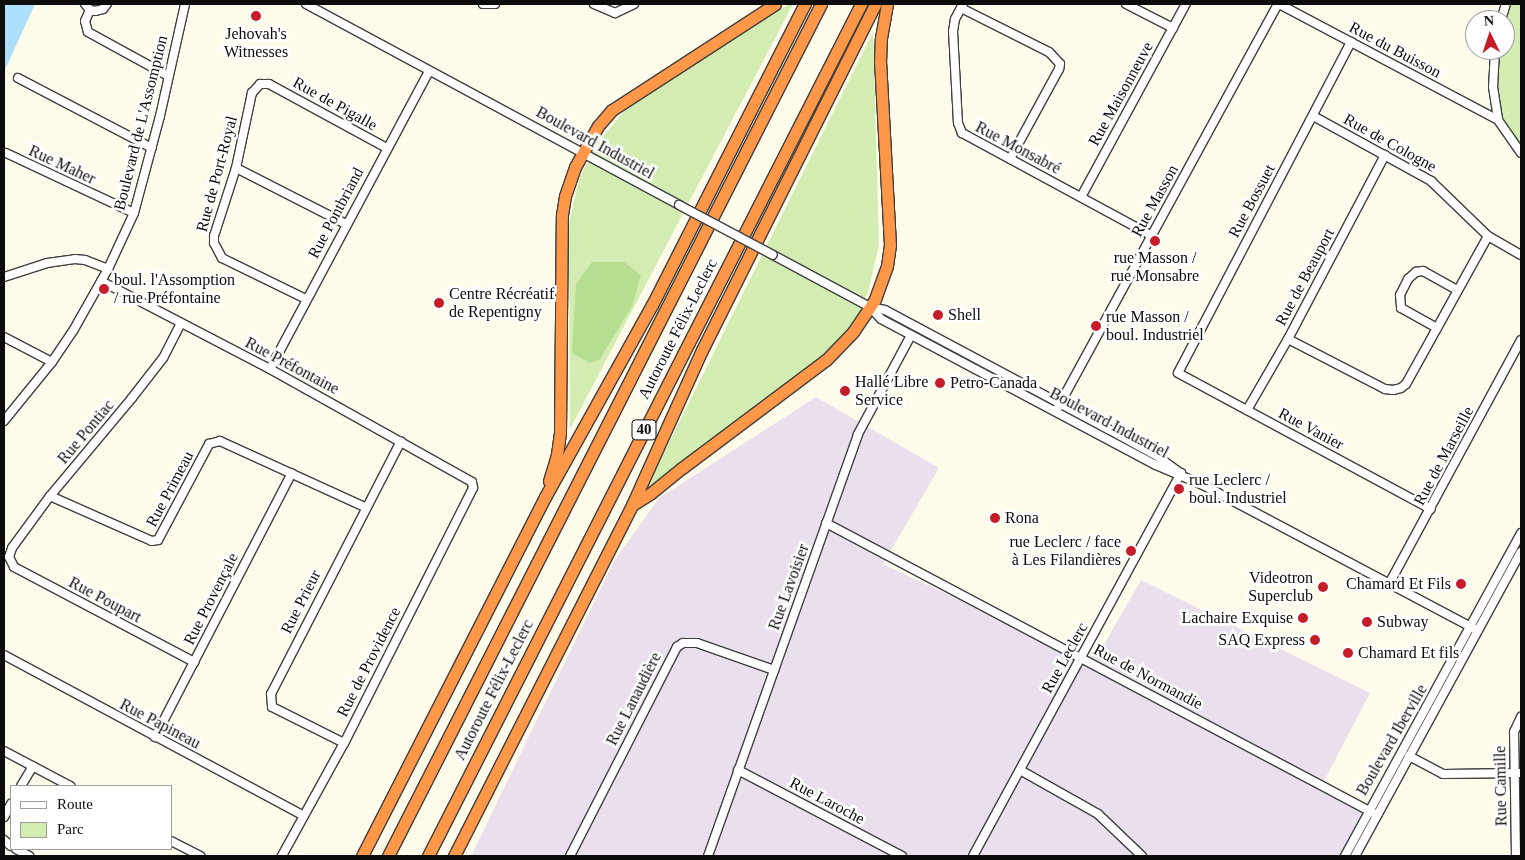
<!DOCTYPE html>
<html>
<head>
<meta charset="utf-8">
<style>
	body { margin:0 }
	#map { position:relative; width:1525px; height:860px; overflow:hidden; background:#fffbeb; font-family:Georgia,serif }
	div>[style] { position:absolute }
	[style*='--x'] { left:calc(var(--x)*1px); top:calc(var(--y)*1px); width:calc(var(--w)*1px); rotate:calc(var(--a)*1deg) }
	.industrial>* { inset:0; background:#eadfec }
	.green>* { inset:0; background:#d2ecb2 }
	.forest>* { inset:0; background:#b6de90 }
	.water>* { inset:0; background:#acdffb }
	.roads { filter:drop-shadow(1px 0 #3f3f3f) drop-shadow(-1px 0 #3f3f3f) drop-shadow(0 1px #3f3f3f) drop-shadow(0 -1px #3f3f3f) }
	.minor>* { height:8px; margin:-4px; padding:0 4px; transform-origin:4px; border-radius:4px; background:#fff }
	.highway>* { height:11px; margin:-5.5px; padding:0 5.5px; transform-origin:5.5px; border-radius:5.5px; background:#ff9749 }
	.bridges { filter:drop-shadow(1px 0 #3f3f3f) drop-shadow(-1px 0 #3f3f3f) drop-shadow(0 1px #3f3f3f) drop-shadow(0 -1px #3f3f3f) }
	.minor-bridge>* { height:8px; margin:-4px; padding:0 4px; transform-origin:4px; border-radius:4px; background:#fff }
	.dots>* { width:14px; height:14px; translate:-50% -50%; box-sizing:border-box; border:2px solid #fff; border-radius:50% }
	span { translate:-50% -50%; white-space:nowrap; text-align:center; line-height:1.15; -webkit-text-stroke:5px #fff; paint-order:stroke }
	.shield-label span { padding:1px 4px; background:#fff; border:1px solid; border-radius:4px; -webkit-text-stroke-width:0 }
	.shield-label { font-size:15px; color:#0c0c0c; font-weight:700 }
	.poi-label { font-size:16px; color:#0c0c0c }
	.left { translate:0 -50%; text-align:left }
	.right { translate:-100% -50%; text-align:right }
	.street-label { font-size:16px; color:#0c0c0c }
	.frame { position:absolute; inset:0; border:5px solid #0c0c0c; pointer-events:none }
	.legend { position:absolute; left:10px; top:785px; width:162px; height:65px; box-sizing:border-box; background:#fff; border:1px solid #9e9e9e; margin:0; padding:6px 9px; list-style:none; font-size:15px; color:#0c0c0c }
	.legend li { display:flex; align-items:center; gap:10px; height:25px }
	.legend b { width:25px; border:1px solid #9e9e9e }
	.north { position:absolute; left:1465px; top:10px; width:50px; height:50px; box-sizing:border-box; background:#fff; border:1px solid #9e9e9e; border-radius:50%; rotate:356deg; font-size:14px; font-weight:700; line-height:20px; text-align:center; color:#0c0c0c }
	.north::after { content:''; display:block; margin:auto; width:18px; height:22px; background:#c61b28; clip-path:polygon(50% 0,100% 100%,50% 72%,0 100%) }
</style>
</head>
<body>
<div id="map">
	<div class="industrial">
		<div style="clip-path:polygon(816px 397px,939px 468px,883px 564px,1081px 657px,1098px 655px,1141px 580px,1370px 693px,1322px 785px,1368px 810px,1342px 856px,471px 856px,614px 561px,659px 498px)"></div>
	</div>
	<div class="green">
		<div style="clip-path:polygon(evenodd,789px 4px,793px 4px,570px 429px,569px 224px,579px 179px,600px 140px,628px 107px,789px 4px,641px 275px,633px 305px,600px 359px,641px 275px)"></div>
		<div style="clip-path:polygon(1506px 4px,1521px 4px,1521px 154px,1496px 108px,1496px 50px,1505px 50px,1505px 20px,1501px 20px)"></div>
		<div style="clip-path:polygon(873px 32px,879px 245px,868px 292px,856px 320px,825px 356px,646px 489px)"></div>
	</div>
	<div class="forest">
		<div style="clip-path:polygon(592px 262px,624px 262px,641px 275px,633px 305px,600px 359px,590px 363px,572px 353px,576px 284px)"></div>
	</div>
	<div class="water">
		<div style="clip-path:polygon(4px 4px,35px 4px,4px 72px)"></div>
	</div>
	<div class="roads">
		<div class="minor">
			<div style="--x:85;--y:4;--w:8;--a:50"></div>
			<div style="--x:90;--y:10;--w:5;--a:11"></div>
			<div style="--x:95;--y:11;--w:8;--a:-14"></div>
			<div style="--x:103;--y:9;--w:6;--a:-51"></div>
			<div style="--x:306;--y:4;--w:424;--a:28.3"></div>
			<div style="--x:483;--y:4;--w:12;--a:0"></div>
			<div style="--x:594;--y:4;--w:23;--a:23"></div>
			<div style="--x:615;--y:13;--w:21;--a:-25"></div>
			<div style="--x:963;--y:4;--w:17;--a:118"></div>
			<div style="--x:955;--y:19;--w:12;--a:99"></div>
			<div style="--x:953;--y:31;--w:92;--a:86.9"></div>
			<div style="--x:958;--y:123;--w:11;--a:68"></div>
			<div style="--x:962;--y:133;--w:215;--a:28.4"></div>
			<div style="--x:1126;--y:4;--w:53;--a:27.1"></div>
			<div style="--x:1279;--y:4;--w:248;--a:27.9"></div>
			<div style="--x:961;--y:8;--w:98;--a:26.6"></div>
			<div style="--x:1049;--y:52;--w:16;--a:47"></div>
			<div style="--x:1060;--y:64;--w:5;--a:101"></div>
			<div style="--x:1059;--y:69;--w:102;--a:118.6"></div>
			<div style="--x:90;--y:10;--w:12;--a:114"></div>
			<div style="--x:85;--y:21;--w:11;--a:75"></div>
			<div style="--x:88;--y:32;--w:91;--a:28.8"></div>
			<div style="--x:1501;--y:20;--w:17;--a:-73"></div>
			<div style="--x:1351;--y:42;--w:373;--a:117.6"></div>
			<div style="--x:1178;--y:373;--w:287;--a:28.3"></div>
			<div style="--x:1495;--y:50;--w:37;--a:93"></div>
			<div style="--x:1493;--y:87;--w:33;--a:81"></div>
			<div style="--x:1498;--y:120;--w:40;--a:55.1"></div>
			<div style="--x:18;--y:78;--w:151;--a:27.6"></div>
			<div style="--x:1313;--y:116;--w:135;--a:28.8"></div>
			<div style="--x:1431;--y:181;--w:79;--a:44"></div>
			<div style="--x:1488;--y:236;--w:38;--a:30"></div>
			<div style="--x:6;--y:153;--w:141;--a:25.1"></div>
			<div style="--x:236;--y:168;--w:123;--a:27"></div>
			<div style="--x:1081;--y:197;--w:220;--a:-61.5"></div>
			<div style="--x:773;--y:255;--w:110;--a:28.2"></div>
			<div style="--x:870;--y:307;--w:15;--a:11"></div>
			<div style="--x:885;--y:310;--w:253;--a:28.1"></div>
			<div style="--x:1108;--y:429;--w:56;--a:28.9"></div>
			<div style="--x:1157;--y:456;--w:27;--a:36"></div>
			<div style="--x:4;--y:277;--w:45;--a:-18"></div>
			<div style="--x:47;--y:263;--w:28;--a:-8"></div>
			<div style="--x:75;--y:259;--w:10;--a:6"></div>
			<div style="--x:85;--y:260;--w:25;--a:21"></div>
			<div style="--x:101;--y:281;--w:191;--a:27.5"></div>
			<div style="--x:270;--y:369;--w:231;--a:29.2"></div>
			<div style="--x:472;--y:482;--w:6;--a:81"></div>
			<div style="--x:473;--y:488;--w:286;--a:116.8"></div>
			<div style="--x:344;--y:743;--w:129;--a:118.8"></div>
			<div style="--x:306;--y:299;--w:93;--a:-154"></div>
			<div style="--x:222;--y:258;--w:17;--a:-118"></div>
			<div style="--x:214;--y:243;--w:7;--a:-90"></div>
			<div style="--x:214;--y:236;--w:71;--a:-72.1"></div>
			<div style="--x:236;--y:168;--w:77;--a:-78"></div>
			<div style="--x:252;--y:93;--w:12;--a:-48"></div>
			<div style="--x:260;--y:84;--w:9;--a:0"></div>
			<div style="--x:269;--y:84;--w:134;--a:28.5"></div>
			<div style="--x:870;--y:307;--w:16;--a:47"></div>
			<div style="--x:881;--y:319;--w:311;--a:28"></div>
			<div style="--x:1156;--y:465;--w:51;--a:23.1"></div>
			<div style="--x:1203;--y:485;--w:310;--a:27.9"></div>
			<div style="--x:181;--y:323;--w:39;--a:117"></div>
			<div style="--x:163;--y:358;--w:51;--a:127.8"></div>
			<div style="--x:132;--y:398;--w:128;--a:129.9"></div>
			<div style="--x:50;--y:496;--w:64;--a:126.2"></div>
			<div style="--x:12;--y:548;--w:9;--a:108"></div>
			<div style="--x:9;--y:557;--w:11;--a:63"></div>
			<div style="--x:14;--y:567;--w:204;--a:27.8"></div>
			<div style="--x:1437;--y:328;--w:41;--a:-150.9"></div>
			<div style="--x:1401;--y:308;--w:13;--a:-94"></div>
			<div style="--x:1400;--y:295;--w:18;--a:-63"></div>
			<div style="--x:1408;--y:279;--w:11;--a:-41"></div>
			<div style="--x:1416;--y:272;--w:7;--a:-8"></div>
			<div style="--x:1423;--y:271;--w:39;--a:29"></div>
			<div style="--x:4;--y:337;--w:54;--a:27.5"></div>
			<div style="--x:1288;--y:339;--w:109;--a:27.3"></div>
			<div style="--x:1385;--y:389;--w:8;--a:7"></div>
			<div style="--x:1393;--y:390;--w:8;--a:-14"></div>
			<div style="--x:1401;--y:388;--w:6;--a:-39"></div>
			<div style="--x:1406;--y:384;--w:169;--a:-61"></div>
			<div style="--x:270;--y:369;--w:338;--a:-61.9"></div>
			<div style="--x:1247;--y:410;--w:82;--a:-60"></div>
			<div style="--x:1288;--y:339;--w:208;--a:-62.2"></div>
			<div style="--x:1056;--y:411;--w:464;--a:-61.4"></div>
			<div style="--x:4;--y:421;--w:76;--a:-50.9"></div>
			<div style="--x:52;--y:362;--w:37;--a:-56"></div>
			<div style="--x:73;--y:331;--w:71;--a:-60.6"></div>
			<div style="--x:108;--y:269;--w:62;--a:-65.1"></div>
			<div style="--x:134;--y:213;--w:100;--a:-75"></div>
			<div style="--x:160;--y:116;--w:115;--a:-77.4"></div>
			<div style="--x:50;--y:496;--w:111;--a:23.8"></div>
			<div style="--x:152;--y:541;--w:6;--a:-9"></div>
			<div style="--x:158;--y:540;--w:109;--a:-62"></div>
			<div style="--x:209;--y:444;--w:11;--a:-15"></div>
			<div style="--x:220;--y:441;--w:159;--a:24.5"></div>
			<div style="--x:826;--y:523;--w:624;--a:27.92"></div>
			<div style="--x:1389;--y:584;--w:277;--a:-61.6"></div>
			<div style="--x:4;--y:655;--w:339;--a:28.2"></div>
			<div style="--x:155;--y:737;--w:297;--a:-62.6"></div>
			<div style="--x:344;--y:743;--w:80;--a:-153.4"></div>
			<div style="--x:272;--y:707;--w:13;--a:-94"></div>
			<div style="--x:271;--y:694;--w:284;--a:-62.8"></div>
			<div style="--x:4;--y:751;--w:75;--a:27.9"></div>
			<div style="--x:1409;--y:756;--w:38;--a:28"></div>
			<div style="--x:1443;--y:774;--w:78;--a:-0.7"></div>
			<div style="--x:738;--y:770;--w:185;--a:27.7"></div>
			<div style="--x:1020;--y:770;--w:90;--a:29.4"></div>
			<div style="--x:1098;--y:814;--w:61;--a:43.7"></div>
			<div style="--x:21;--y:786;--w:23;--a:-59"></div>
			<div style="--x:4;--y:817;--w:15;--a:-62"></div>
			<div style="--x:4;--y:840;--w:9;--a:41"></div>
			<div style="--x:171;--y:841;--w:33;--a:27"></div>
			<div style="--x:16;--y:849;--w:15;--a:28"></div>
			<div style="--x:570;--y:856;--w:235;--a:-62.9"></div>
			<div style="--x:677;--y:647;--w:7;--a:-34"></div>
			<div style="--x:683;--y:643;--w:14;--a:0"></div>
			<div style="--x:697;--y:643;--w:82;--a:19.3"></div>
			<div style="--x:708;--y:856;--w:448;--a:-70.4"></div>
			<div style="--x:858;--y:434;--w:112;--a:-61.8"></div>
			<div style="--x:973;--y:856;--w:436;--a:-61.5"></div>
			<div style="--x:1345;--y:856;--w:368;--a:-61.4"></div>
			<div style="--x:1355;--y:856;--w:346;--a:-61.4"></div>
			<div style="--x:1516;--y:856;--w:124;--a:-90.9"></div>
			<div style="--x:1514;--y:732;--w:17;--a:-65"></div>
		</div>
		<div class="highway">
			<div style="--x:549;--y:481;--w:28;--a:-73"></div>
			<div style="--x:557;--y:454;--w:22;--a:-82"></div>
			<div style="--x:560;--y:432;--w:217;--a:-89.5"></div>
			<div style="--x:562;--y:215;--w:19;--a:-81"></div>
			<div style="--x:565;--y:196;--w:31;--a:-71"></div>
			<div style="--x:575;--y:167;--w:47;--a:-60.7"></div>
			<div style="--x:598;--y:126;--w:21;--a:-49"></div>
			<div style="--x:612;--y:110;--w:194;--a:-33"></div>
			<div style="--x:632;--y:505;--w:22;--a:-32"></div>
			<div style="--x:651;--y:493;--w:40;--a:-39"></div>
			<div style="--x:682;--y:468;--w:180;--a:-36.9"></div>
			<div style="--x:826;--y:360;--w:39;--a:-46"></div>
			<div style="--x:853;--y:332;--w:40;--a:-56"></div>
			<div style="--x:875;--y:299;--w:35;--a:-70"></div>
			<div style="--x:887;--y:266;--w:21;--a:-82"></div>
			<div style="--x:890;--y:245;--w:182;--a:-93.1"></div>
			<div style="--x:880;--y:63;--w:25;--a:-88"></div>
			<div style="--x:881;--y:38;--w:35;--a:-80"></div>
			<div style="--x:362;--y:856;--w:403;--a:-63"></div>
			<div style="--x:545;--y:497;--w:220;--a:-60.9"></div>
			<div style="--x:652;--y:305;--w:338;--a:-63.1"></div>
			<div style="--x:388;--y:856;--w:956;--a:-63.06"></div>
			<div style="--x:428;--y:856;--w:956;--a:-63.06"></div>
			<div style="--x:454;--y:856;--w:394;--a:-63.1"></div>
			<div style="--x:632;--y:505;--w:170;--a:-65.7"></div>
			<div style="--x:702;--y:350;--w:387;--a:-63.4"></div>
		</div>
	</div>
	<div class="bridges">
		<div class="minor-bridge">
			<div style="--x:679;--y:205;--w:106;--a:28"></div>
		</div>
	</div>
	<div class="dots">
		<div style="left:256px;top:16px;background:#c61b28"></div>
		<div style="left:1155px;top:241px;background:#c61b28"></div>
		<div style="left:104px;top:289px;background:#c61b28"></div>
		<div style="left:439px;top:303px;background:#c61b28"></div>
		<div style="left:938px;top:315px;background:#c61b28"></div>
		<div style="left:1096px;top:326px;background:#c61b28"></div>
		<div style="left:940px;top:383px;background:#c61b28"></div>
		<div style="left:845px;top:391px;background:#c61b28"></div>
		<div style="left:1179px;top:489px;background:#c61b28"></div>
		<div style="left:995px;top:518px;background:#c61b28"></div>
		<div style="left:1131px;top:551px;background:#c61b28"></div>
		<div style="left:1461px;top:584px;background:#c61b28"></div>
		<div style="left:1323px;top:587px;background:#c61b28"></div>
		<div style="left:1303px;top:618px;background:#c61b28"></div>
		<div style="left:1367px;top:622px;background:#c61b28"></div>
		<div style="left:1315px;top:640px;background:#c61b28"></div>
		<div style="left:1348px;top:653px;background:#c61b28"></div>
	</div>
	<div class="shield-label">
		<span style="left:644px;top:430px">40</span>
	</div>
	<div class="poi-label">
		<span style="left:256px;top:43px">Jehovah's<br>Witnesses</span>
		<span style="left:1155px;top:267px">rue Masson /<br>rue Monsabre</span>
		<span class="left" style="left:114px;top:289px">boul. l'Assomption<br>/ rue Préfontaine</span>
		<span class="left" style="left:449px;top:303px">Centre Récréatif<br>de Repentigny</span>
		<span class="left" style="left:948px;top:315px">Shell</span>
		<span class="left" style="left:1106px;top:326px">rue Masson /<br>boul. Industriel</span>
		<span class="left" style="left:855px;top:391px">Hallé Libre<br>Service</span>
		<span class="left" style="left:950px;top:383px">Petro-Canada</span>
		<span class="left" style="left:1189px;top:489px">rue Leclerc /<br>boul. Industriel</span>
		<span class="left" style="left:1005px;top:518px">Rona</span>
		<span class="right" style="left:1121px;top:551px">rue Leclerc / face<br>à Les Filandières</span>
		<span class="right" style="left:1313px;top:587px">Videotron<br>Superclub</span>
		<span class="right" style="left:1451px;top:584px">Chamard Et Fils</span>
		<span class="right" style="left:1293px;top:618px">Lachaire Exquise</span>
		<span class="left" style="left:1377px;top:622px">Subway</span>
		<span class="right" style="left:1305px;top:640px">SAQ Express</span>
		<span class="left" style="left:1358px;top:653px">Chamard Et fils</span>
	</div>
	<div class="street-label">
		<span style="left:1395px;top:50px;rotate:28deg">Rue du Buisson</span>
		<span style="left:1121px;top:94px;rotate:-61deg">Rue Maisonneuve</span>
		<span style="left:335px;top:104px;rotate:29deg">Rue de Pigalle</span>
		<span style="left:141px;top:123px;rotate:-76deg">Boulevard de L'Assomption</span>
		<span style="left:595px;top:143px;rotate:29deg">Boulevard Industriel</span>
		<span style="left:1390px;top:143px;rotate:29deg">Rue de Cologne</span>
		<span style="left:1018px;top:148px;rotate:28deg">Rue Monsabré</span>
		<span style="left:62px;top:165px;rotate:25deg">Rue Maher</span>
		<span style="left:217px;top:174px;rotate:-75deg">Rue de Port-Royal</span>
		<span style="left:1155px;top:201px;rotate:-61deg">Rue Masson</span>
		<span style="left:1252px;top:201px;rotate:-62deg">Rue Bossuet</span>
		<span style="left:336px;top:213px;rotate:-62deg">Rue Pontbriand</span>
		<span style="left:1305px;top:277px;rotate:-62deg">Rue de Beauport</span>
		<span style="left:678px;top:329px;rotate:-63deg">Autoroute Félix-Leclerc</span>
		<span style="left:292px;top:366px;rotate:28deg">Rue Préfontaine</span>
		<span style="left:1109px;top:423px;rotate:28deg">Boulevard Industriel</span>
		<span style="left:1311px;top:429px;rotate:28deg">Rue Vanier</span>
		<span style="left:86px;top:432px;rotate:-50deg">Rue Pontiac</span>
		<span style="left:1444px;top:456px;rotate:-62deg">Rue de Marseille</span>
		<span style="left:170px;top:489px;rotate:-62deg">Rue Primeau</span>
		<span style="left:789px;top:587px;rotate:-70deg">Rue Lavoisier</span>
		<span style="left:211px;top:599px;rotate:-63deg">Rue Provençale</span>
		<span style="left:105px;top:600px;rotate:28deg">Rue Poupart</span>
		<span style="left:301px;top:602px;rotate:-63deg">Rue Prieur</span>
		<span style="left:1065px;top:658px;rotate:-61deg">Rue Leclerc</span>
		<span style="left:369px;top:662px;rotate:-63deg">Rue de Providence</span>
		<span style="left:1148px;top:677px;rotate:28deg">Rue de Normandie</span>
		<span style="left:494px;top:690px;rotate:-63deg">Autoroute Félix-Leclerc</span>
		<span style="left:634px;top:699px;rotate:-63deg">Rue Lanaudière</span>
		<span style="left:160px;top:724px;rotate:28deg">Rue Papineau</span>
		<span style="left:1392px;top:740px;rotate:-60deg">Boulevard Iberville</span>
		<span style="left:1501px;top:786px;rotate:-91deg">Rue Camille</span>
		<span style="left:827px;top:801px;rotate:28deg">Rue Laroche</span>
	</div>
	<div class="frame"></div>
	<ul class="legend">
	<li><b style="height:6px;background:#fff"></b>Route</li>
	<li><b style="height:14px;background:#d2ecb2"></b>Parc</li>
	</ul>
	<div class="north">N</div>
</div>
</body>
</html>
